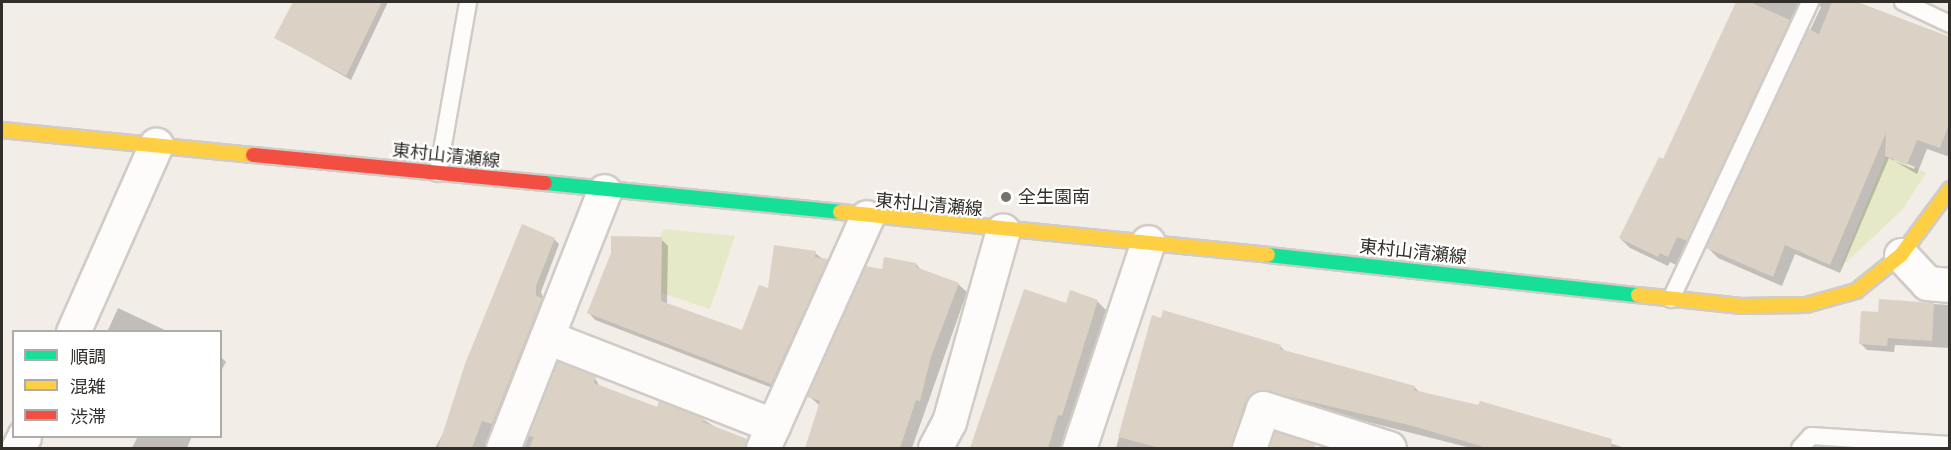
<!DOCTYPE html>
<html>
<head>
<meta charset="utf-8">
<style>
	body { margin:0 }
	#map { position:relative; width:1951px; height:450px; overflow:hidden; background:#f2ede7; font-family:"PT Sans","Noto Sans JP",sans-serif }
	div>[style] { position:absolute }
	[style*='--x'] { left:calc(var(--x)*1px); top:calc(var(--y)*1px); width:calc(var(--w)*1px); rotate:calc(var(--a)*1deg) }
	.green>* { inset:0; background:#e5e9c7 }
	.shadow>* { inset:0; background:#0003 }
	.building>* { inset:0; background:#dcd1c5 }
	.roads { filter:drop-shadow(2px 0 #d0cbc6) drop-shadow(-2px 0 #d0cbc6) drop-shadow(0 2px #d0cbc6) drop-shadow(0 -2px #d0cbc6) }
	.lane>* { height:16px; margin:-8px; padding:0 8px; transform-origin:8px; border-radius:8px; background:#fdfcfb }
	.street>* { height:33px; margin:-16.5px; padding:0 16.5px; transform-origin:16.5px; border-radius:16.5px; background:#fdfcfb }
	.fast>* { height:14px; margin:-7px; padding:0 7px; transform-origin:7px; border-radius:7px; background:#16e098 }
	.slow>* { height:14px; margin:-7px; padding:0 7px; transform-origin:7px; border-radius:7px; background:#ffcf43 }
	.jam>* { height:14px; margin:-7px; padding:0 7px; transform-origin:7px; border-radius:7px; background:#f24e42 }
	.dots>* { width:16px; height:16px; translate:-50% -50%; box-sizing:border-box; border:3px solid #fff; border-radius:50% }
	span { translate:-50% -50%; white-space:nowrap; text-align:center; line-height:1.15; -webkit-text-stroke:4.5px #fff; paint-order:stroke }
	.street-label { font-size:18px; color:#322f2a }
	.poi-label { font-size:18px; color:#322f2a }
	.left { translate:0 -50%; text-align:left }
	.frame { position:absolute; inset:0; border:3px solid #322f2a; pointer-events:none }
	.legend { position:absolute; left:12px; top:330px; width:210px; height:108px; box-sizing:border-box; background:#fff; border:2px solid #adacaa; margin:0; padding:8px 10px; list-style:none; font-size:18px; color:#322f2a }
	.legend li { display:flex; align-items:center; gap:12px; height:30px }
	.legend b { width:30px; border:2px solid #adacaa }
</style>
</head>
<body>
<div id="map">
	<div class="green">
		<div style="clip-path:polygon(1887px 154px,1926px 173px,1902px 210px,1840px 268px)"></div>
		<div style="clip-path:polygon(663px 229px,735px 236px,710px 309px,644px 287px)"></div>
	</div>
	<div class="shadow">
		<div style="clip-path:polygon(319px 2px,388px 2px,351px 80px,276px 38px,310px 18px)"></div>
		<div style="clip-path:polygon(evenodd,1738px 2px,1857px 2px,1923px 28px,1950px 52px,1950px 157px,1927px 149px,1917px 174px,1889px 158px,1840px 273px,1795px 254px,1782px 286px,1718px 258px,1708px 248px,1821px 7px,1814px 2px,1678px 266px,1670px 262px,1668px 266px,1630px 248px,1620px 238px,1663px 161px,1738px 2px,1894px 158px,1915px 167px,1914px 169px,1894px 161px,1894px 158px)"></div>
		<div style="clip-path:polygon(554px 239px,559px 244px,541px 292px,546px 305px,490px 448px,435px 448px)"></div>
		<div style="clip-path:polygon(661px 239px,668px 246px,667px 304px,742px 332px,769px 291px,815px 253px,833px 267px,778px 390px,595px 320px,589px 313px)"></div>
		<div style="clip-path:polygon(916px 264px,922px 271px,958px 284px,967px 292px,912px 448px,807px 448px,820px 406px,809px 396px,883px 271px)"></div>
		<div style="clip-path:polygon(1025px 291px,1067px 304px,1097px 301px,1106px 310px,1071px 424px,1068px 423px,1060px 448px,971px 448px)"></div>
		<div style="clip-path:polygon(1880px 301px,1950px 305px,1950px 348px,1895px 345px,1894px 352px,1867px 350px,1860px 343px,1879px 314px)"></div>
		<div style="clip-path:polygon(118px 308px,169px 332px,107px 332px)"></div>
		<div style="clip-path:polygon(1153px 317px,1280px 346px,1286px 352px,1414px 387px,1421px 393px,1479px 407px,1481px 402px,1625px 448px,1471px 448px,1269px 397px,1240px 448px,1116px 448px)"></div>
		<div style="clip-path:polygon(220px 356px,226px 362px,220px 373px)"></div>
		<div style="clip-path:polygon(558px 363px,595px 378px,600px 387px,658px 409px,704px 420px,738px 441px,735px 448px,524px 448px)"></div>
		<div style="clip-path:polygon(1276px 433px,1314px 446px,1317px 448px,1269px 448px)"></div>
		<div style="clip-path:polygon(138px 436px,192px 436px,187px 448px,132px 448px)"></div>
	</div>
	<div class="building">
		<div style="clip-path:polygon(293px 2px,382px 2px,346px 76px,274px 38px)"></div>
		<div style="clip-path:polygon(1736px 2px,1750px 2px,1790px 20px,1687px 241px,1677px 237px,1668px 257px,1660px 253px,1658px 257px,1619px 238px,1659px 157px,1663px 159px)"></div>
		<div style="clip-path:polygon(1832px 2px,1857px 2px,1950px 37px,1950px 122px,1940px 148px,1917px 140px,1907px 165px,1885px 156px,1886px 133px,1830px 265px,1785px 245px,1773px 277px,1706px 248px,1809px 29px,1819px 34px)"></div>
		<div style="clip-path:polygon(522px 224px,555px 238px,536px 286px,536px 296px,542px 298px,492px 424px,482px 421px,472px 448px,438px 448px,465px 364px)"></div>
		<div style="clip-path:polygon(611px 236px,662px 237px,661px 301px,742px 330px,759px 285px,768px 288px,774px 245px,816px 251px,815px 257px,828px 259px,771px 384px,587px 313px,611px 253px)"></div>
		<div style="clip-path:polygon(884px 257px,916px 263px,916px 267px,959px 283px,931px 357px,920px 401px,916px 400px,900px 448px,805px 448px,820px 401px,807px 397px,865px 266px,882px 269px)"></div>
		<div style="clip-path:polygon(1024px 289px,1066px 303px,1070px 290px,1098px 300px,1062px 416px,1058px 415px,1048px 448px,970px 448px)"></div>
		<div style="clip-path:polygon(1879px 299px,1934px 303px,1932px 341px,1888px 338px,1887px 346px,1859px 344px,1861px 311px,1878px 312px)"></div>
		<div style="clip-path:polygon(1163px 310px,1281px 345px,1280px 349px,1415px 386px,1414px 390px,1478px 405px,1480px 401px,1612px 439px,1611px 448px,1487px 448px,1413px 426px,1260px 390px,1245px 402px,1231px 448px,1160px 448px,1118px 437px,1152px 315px,1161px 318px)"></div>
		<div style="clip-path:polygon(557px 361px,596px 376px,594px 383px,657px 407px,659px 401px,704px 418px,703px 422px,747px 439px,744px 448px,529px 448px,534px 437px,528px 436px)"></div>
		<div style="clip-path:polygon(1275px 431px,1315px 444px,1314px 448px,1269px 448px)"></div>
	</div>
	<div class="roads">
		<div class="lane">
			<div style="--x:1903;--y:2;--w:52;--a:25.1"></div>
			<div style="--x:438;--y:173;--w:174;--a:-80"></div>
			<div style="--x:1671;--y:299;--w:328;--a:-64.9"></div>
			<div style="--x:1800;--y:448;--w:16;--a:-47"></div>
			<div style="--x:1811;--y:436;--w:139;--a:3.7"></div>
		</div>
		<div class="street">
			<div style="--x:1901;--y:255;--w:38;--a:47"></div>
			<div style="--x:1927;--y:283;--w:23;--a:5"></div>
			<div style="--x:73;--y:332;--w:205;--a:-66.1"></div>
			<div style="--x:547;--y:337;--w:243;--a:21.3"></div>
			<div style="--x:18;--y:448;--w:13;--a:-63"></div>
			<div style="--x:503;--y:448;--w:276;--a:-68.5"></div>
			<div style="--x:763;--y:448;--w:253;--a:-65.8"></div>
			<div style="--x:935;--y:448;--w:30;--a:-62"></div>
			<div style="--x:949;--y:422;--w:199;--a:-74.3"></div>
			<div style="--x:1079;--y:448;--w:217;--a:-71.5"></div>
			<div style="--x:1249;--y:448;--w:42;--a:-70.7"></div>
			<div style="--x:1263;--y:408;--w:132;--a:17.6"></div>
		</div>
		<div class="fast">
			<div style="--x:545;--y:183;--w:296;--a:5.6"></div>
			<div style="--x:1268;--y:255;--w:372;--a:6.2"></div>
		</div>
		<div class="slow">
			<div style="--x:2;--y:130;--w:252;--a:5.7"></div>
			<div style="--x:840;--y:212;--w:430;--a:5.7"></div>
			<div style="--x:1638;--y:295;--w:104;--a:6.1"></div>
			<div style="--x:1741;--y:306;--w:65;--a:-0.9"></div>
			<div style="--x:1806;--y:305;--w:52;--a:-15.6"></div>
			<div style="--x:1856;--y:291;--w:58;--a:-38.7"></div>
			<div style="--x:1901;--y:255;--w:82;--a:-53.4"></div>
		</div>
		<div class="jam">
			<div style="--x:253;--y:155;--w:293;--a:5.5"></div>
		</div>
	</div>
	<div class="dots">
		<div style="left:1006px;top:197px;background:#75726c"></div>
	</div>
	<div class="street-label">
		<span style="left:446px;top:156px;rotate:6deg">東村山清瀬線</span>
		<span style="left:929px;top:205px;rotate:5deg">東村山清瀬線</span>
		<span style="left:1413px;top:252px;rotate:6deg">東村山清瀬線</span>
	</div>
	<div class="poi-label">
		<span class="left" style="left:1018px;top:197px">全生園南</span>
	</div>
	<div class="frame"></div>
	<ul class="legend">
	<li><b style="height:8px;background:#16e098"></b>順調</li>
	<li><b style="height:8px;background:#ffcf43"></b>混雑</li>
	<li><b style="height:8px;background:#f24e42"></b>渋滞</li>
	</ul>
</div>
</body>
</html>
